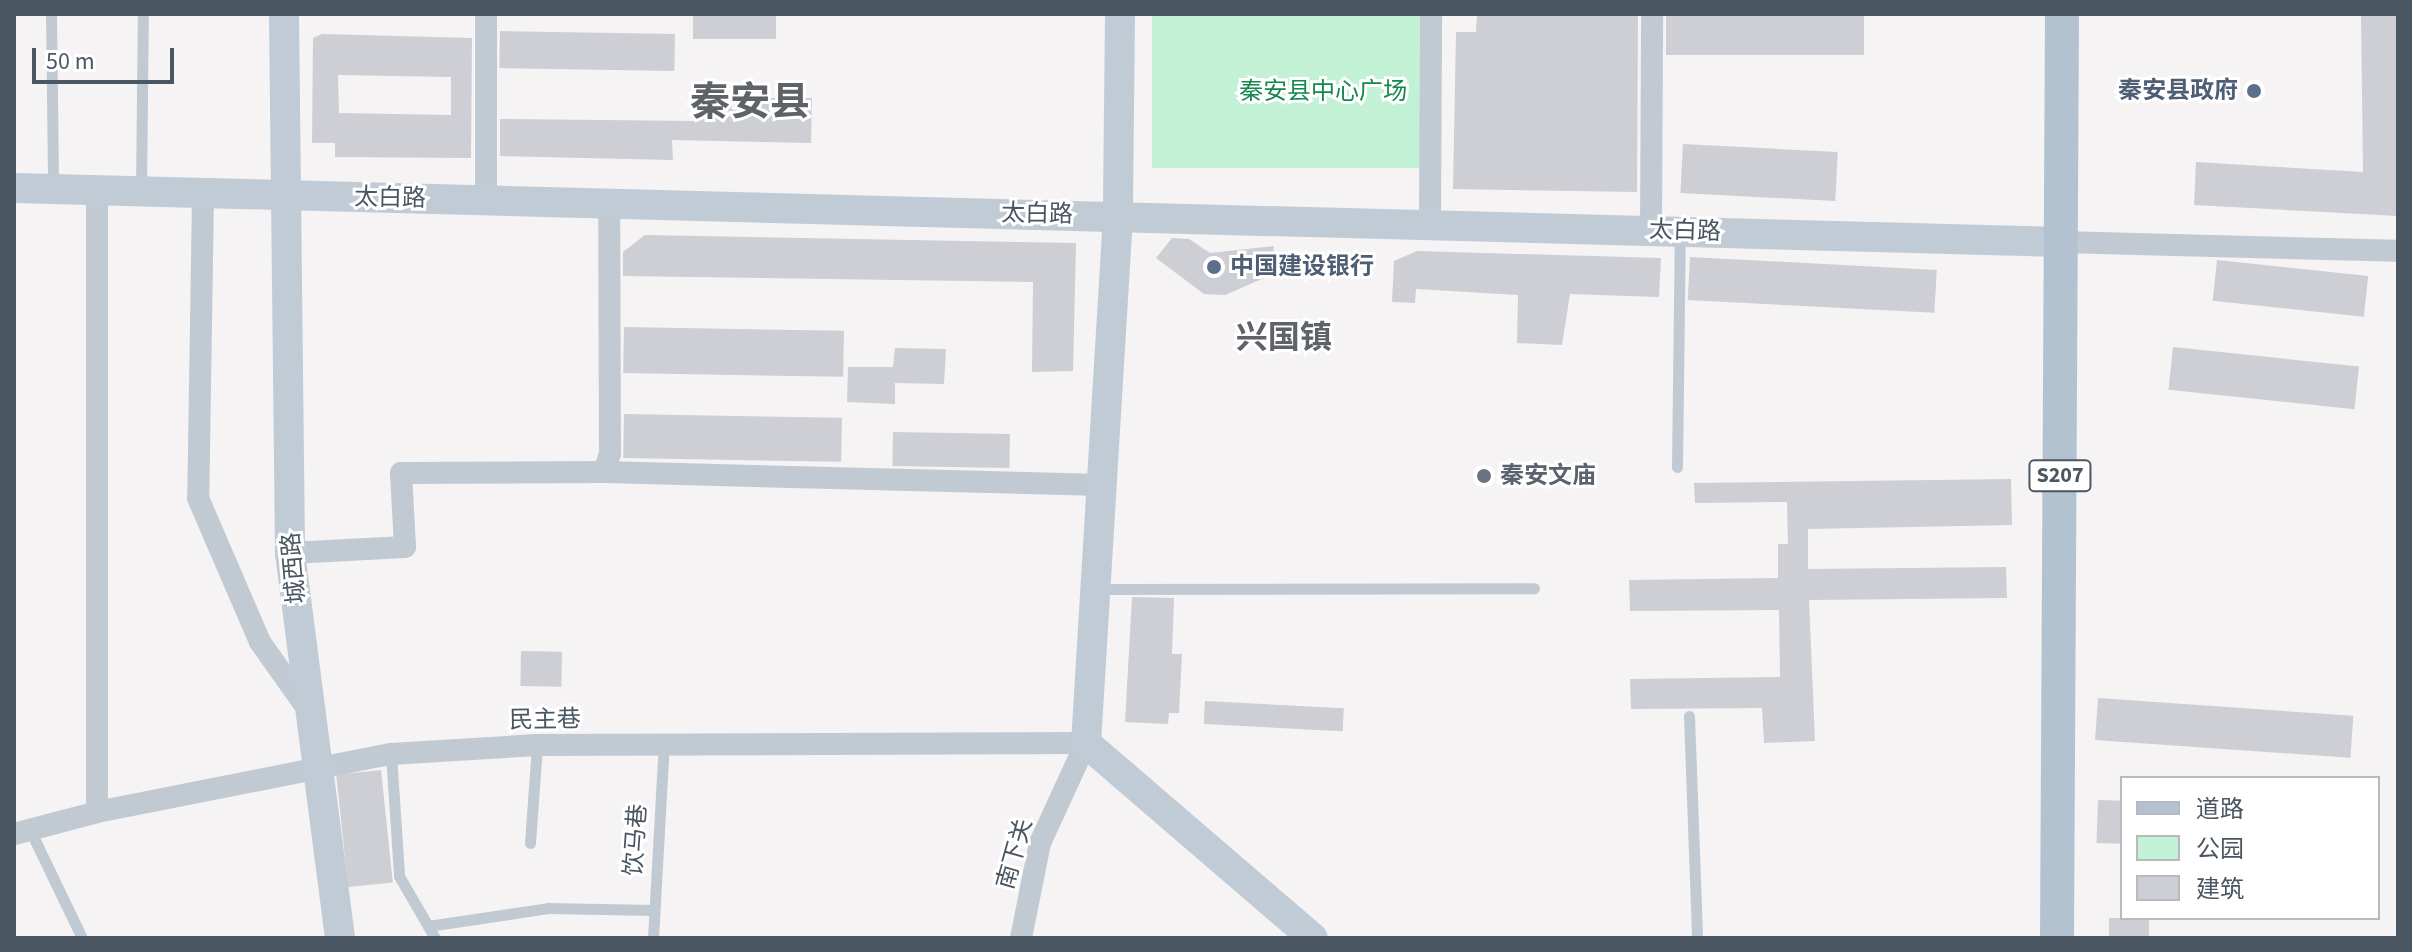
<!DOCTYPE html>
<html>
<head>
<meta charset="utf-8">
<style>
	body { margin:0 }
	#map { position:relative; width:2412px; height:952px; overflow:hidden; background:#f5f3f3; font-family:"Source Sans 3","Noto Sans SC",sans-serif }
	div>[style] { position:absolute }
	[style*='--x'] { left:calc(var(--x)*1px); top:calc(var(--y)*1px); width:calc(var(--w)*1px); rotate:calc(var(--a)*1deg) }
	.green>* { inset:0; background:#c3f1d5; transform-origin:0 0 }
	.building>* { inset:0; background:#cdcfd5; transform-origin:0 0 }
	.lane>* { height:11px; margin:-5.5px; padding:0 5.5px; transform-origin:5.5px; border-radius:5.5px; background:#c1cad2 }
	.street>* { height:22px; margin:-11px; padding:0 11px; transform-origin:11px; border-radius:11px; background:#c1cad2 }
	.secondary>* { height:30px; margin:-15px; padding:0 15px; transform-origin:15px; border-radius:15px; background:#c1cbd6 }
	.primary>* { height:34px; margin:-17px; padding:0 17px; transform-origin:17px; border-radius:17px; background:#b3c2d1 }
	.dots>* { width:22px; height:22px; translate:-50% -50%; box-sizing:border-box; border:4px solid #fff; border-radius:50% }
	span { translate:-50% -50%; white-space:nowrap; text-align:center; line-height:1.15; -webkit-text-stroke:6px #fff; paint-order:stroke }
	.shield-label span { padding:2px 6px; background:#fff; border:2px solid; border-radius:6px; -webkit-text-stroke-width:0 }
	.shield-label { font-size:22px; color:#4a5661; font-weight:700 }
	.service-label { font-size:24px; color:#4e5e75; font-weight:700 }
	.right { translate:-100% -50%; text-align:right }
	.left { translate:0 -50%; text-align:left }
	.park-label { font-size:24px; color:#17864f }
	.street-label { font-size:24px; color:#4a5661 }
	.worship-label { font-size:24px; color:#5b616d; font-weight:700 }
	.district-label { font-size:32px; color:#5f6368; font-weight:700 }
	.town-label { font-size:40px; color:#5f6368; font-weight:700 }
	.frame { position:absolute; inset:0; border:16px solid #4a5661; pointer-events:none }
	.legend { position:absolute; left:2120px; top:776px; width:260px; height:144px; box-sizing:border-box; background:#fff; border:2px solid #b7bbc0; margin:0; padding:10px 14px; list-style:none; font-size:24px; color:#4a5661 }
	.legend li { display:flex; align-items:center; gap:16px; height:40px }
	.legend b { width:40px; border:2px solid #b7bbc0 }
	.scale { position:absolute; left:32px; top:48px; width:142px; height:36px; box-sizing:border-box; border:4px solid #4a5661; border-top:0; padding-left:10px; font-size:24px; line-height:28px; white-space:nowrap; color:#4a5661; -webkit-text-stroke:6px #fff; paint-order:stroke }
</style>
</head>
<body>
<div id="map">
	<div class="green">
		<div style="left:1152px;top:14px;width:273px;height:154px"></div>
	</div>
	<div class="building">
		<div style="left:693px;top:14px;width:83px;height:25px"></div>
		<div style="clip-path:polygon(1477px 14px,1638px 14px,1637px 192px,1453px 189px,1456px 32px,1476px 32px)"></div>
		<div style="left:1666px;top:14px;width:198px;height:41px"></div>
		<div style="clip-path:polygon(2361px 14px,2398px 14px,2398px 216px,2194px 205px,2196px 162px,2363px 172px)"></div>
		<div style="left:500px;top:31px;width:175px;height:37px;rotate:1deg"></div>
		<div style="clip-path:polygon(evenodd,322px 34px,472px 38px,471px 158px,335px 157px,335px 143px,312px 143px,313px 38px,322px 34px,338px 75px,451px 77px,451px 115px,339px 113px,338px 75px)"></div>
		<div style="clip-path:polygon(694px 98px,812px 98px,811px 143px,672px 140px,673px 160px,500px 156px,500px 119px,694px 121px)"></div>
		<div style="left:1683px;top:144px;width:155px;height:49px;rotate:3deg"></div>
		<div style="clip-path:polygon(645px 235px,1076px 243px,1073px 371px,1032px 372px,1033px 282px,623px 276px,623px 252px)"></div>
		<div style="clip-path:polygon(1172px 238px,1189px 239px,1210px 253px,1274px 246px,1271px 275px,1225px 295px,1204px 294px,1156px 258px)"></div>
		<div style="clip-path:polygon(1417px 251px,1661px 258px,1659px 297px,1570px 294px,1562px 345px,1517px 343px,1518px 295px,1416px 289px,1415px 303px,1392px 302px,1394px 261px)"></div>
		<div style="left:1690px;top:257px;width:247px;height:43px;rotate:3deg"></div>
		<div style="left:2217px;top:260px;width:152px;height:41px;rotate:6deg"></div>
		<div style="left:624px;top:327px;width:220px;height:46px;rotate:1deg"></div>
		<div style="left:2173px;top:347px;width:187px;height:43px;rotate:6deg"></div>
		<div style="clip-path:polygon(895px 348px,946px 349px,944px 384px,895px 383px,895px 404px,847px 402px,848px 367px,893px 367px)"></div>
		<div style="left:624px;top:414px;width:218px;height:44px;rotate:1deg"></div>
		<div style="left:893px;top:432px;width:117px;height:34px;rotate:1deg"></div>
		<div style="clip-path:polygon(2011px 479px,2012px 525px,1808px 529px,1808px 569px,2006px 567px,2007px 598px,1809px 600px,1815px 741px,1764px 743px,1762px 708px,1631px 709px,1630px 679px,1780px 677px,1779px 610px,1630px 611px,1629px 580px,1778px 578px,1778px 544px,1788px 544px,1787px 502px,1695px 503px,1694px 483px)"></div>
		<div style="clip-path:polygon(1132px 597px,1174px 598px,1172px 654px,1182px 654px,1179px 713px,1169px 713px,1168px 724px,1125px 722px)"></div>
		<div style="left:521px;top:651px;width:41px;height:35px;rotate:1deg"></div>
		<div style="left:2098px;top:698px;width:256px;height:42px;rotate:4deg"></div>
		<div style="left:1205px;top:701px;width:139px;height:23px;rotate:3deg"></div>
		<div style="left:381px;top:770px;width:113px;height:45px;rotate:84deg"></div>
		<div style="left:2098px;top:800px;width:24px;height:43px;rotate:2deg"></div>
		<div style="left:2109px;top:918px;width:40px;height:20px"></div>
	</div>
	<div class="lane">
		<div style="--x:51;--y:14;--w:173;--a:89.3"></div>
		<div style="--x:141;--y:191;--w:177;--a:-89.4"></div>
		<div style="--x:1677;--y:467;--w:235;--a:-89.3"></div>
		<div style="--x:1096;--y:589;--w:438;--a:-0.1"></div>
		<div style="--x:1689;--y:716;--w:222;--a:87.9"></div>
		<div style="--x:391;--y:754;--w:122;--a:86.2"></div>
		<div style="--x:399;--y:876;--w:72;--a:59.9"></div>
		<div style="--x:30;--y:830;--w:120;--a:64.3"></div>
		<div style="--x:530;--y:843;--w:98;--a:-85.9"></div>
		<div style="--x:428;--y:926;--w:121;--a:-8.5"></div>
		<div style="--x:548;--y:908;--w:106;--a:1.1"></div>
		<div style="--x:653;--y:938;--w:194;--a:-86.8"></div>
	</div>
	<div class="street">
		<div style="--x:203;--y:196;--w:302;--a:90.9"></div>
		<div style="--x:198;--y:498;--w:157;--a:66.7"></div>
		<div style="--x:260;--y:642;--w:85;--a:54.6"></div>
		<div style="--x:486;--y:201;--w:187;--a:-90"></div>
		<div style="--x:1430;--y:224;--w:210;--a:-89.7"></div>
		<div style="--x:1651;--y:230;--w:216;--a:-89.7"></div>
		<div style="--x:2061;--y:242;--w:337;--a:1.5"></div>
		<div style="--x:604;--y:472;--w:497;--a:1.5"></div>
		<div style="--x:290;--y:553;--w:115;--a:-3"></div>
		<div style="--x:405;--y:547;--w:74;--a:-93.1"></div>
		<div style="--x:401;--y:473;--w:203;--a:-0.3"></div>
		<div style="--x:604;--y:472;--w:19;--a:-72"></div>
		<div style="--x:610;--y:454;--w:251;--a:-90.2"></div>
		<div style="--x:97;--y:812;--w:623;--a:-90"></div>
		<div style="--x:14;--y:834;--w:86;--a:-14.8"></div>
		<div style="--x:97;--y:812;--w:300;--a:-11.2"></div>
		<div style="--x:391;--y:754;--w:146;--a:-3.5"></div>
		<div style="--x:537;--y:745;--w:549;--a:-0.21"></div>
		<div style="--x:1086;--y:743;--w:110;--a:114.7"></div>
		<div style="--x:1040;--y:843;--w:97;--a:101.3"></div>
	</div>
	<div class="secondary">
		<div style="--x:284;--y:14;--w:539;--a:89.36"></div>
		<div style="--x:290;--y:553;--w:388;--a:82.6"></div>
		<div style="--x:1120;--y:14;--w:202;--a:90.6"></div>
		<div style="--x:1118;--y:216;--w:528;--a:93.47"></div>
		<div style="--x:1086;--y:743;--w:299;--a:40.7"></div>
		<div style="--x:14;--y:188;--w:2048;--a:1.51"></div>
	</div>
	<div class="primary">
		<div style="--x:2057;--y:938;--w:924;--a:-89.69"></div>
	</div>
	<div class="dots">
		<div style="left:2254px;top:91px;background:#5c6f8a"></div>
		<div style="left:1214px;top:267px;background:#5c6f8a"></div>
		<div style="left:1484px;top:476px;background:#6b7280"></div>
	</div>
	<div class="shield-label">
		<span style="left:2060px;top:476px">S207</span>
	</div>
	<div class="service-label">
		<span class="right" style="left:2238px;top:91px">秦安县政府</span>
		<span class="left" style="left:1230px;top:267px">中国建设银行</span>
	</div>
	<div class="park-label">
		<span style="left:1323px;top:92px">秦安县中心广场</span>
	</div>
	<div class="street-label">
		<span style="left:390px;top:198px;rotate:1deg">太白路</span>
		<span style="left:1037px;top:214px;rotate:1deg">太白路</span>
		<span style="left:1685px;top:231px;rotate:2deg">太白路</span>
		<span style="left:294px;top:568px;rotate:-95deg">城西路</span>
		<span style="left:545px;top:720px;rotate:-1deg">民主巷</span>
		<span style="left:636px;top:840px;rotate:-86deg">饮马巷</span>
		<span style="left:1015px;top:854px;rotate:-74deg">南下关</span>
	</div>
	<div class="worship-label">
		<span class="left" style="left:1500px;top:476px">秦安文庙</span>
	</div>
	<div class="district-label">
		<span style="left:1284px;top:338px">兴国镇</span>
	</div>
	<div class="town-label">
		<span style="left:750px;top:103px">秦安县</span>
	</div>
	<div class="frame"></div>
	<ul class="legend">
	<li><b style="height:10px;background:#b3c2d1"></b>道路</li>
	<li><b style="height:22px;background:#c3f1d5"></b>公园</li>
	<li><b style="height:22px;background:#cdcfd5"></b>建筑</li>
	</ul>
	<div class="scale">50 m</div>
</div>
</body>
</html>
